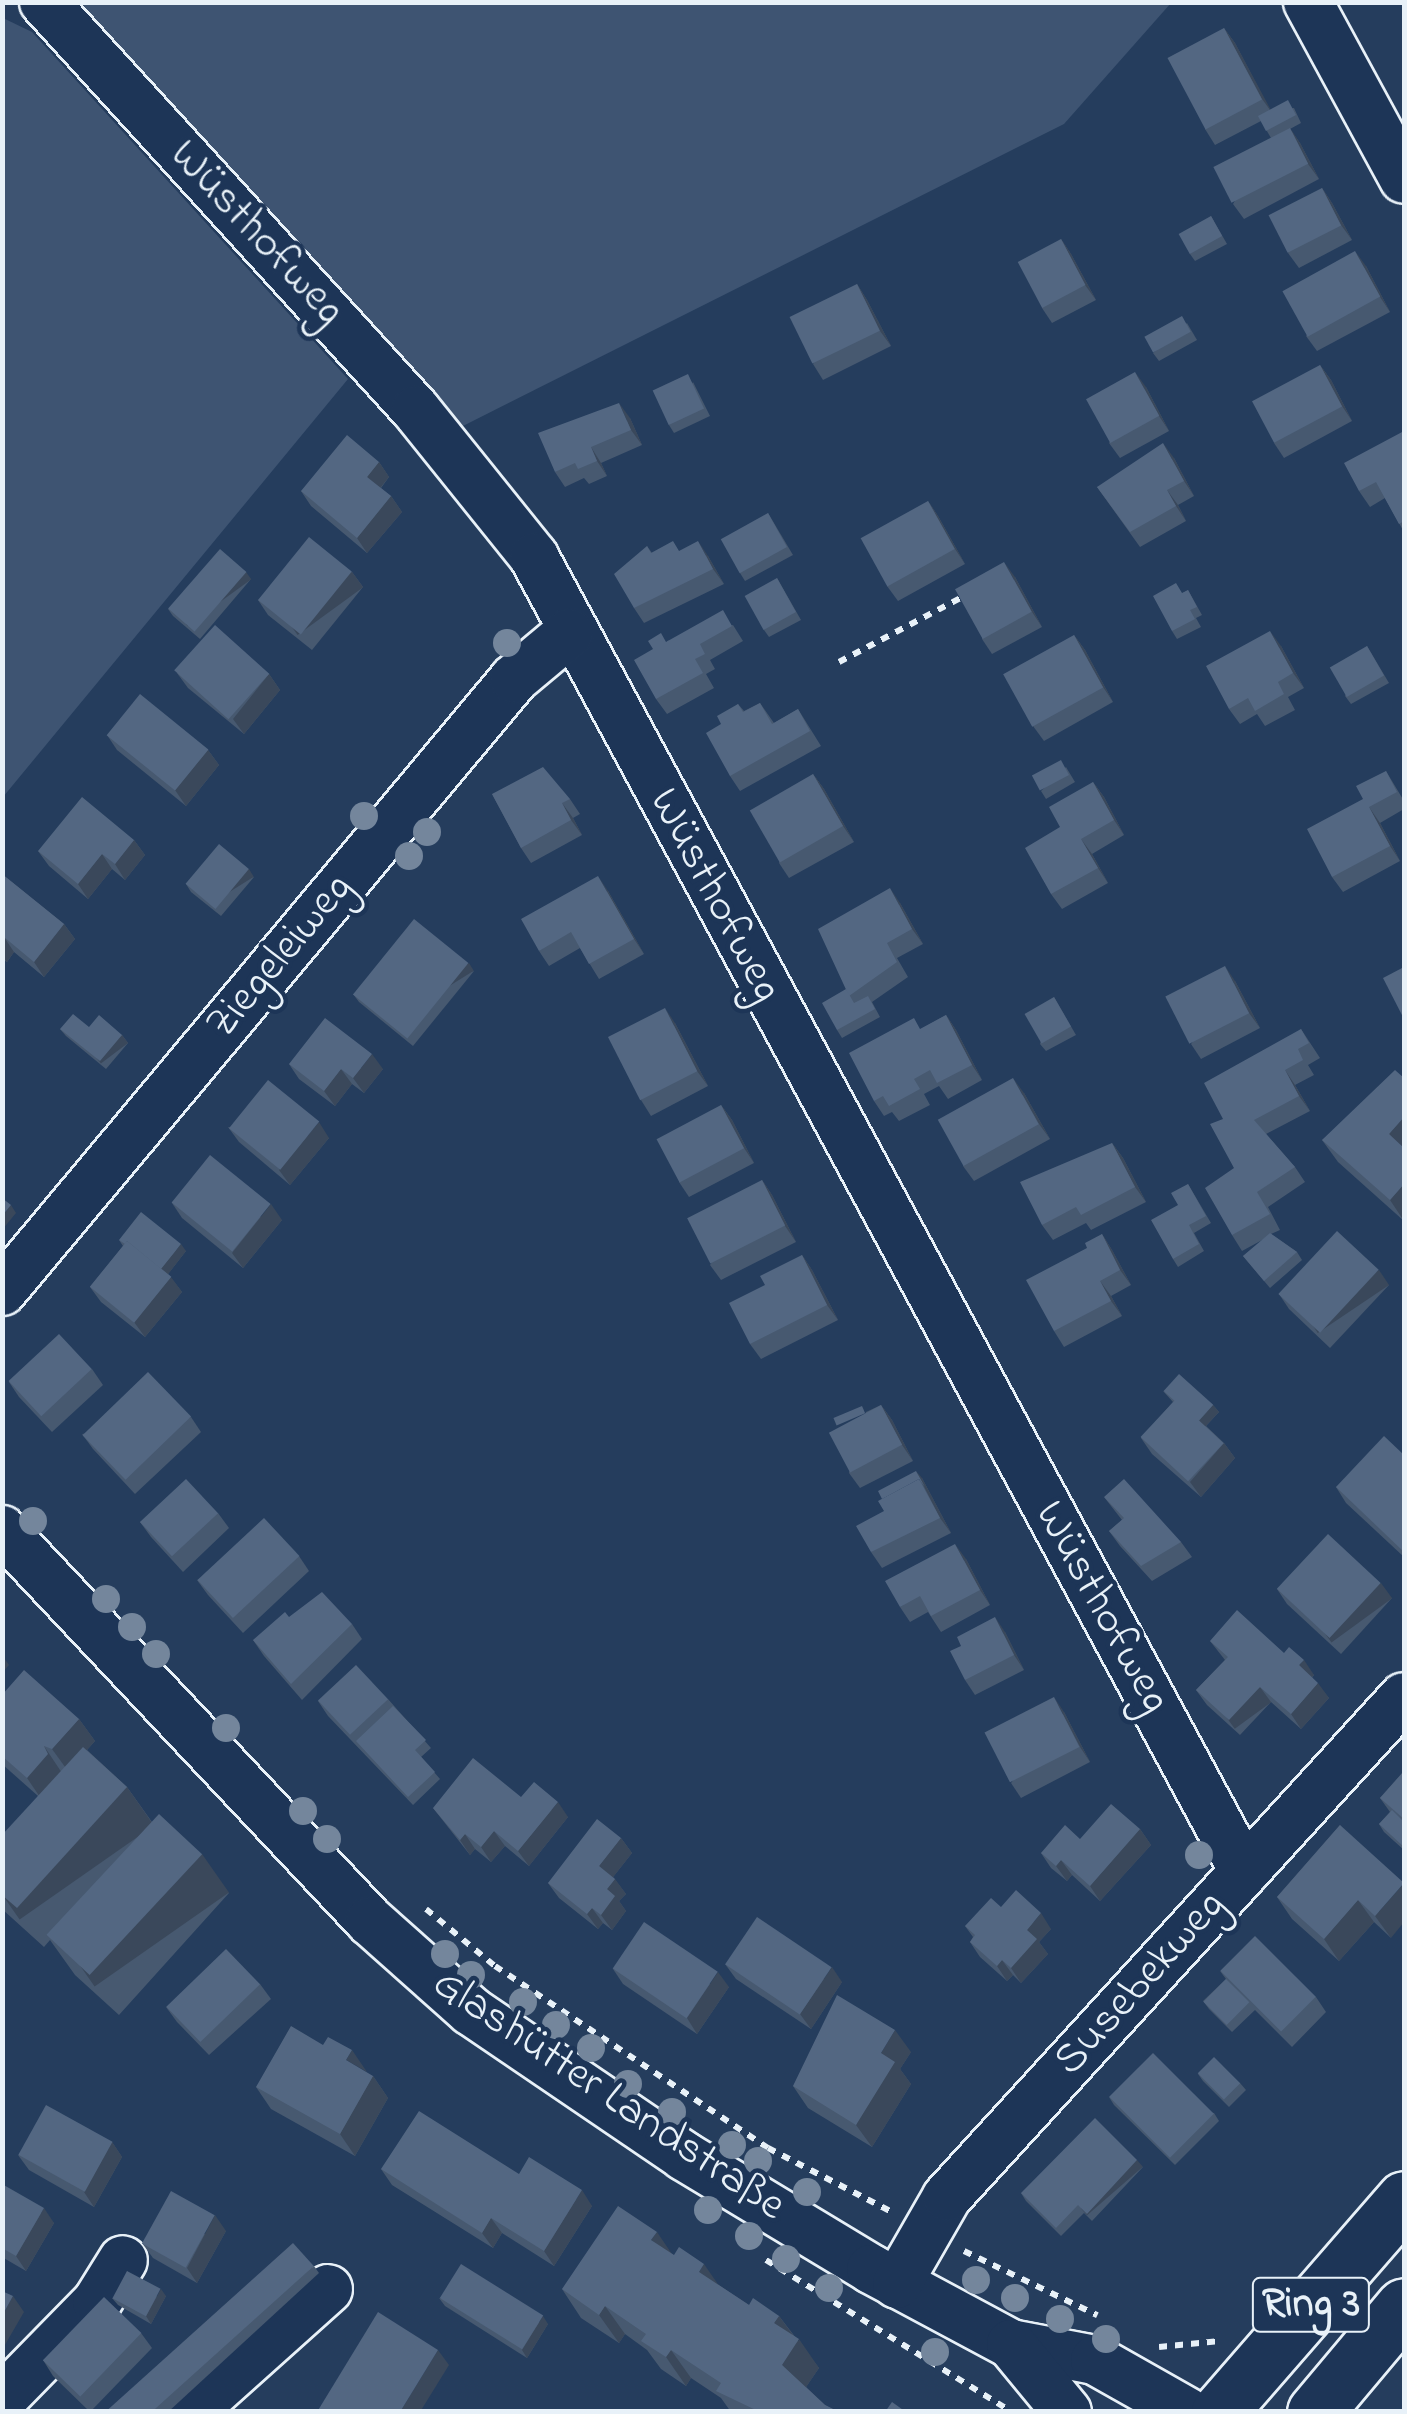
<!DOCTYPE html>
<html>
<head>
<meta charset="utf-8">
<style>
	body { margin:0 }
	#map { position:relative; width:1407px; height:2414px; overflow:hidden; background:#253d5d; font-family:"Indie Flower",sans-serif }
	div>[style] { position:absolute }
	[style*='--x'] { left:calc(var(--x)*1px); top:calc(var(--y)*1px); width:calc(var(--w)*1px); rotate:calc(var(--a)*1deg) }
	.green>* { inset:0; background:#3e5472 }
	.path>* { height:6px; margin-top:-3px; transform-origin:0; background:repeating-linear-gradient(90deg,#e8f1f8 0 8px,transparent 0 16px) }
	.roads { filter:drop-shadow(2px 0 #e8f1f8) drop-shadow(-2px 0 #e8f1f8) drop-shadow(0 2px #e8f1f8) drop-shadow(0 -2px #e8f1f8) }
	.minor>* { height:48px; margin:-24px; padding:0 24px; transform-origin:24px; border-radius:24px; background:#1d3557 }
	.major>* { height:55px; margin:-27.5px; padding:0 27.5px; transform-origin:27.5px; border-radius:27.5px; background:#1d3557 }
	.trees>* { width:28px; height:28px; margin:-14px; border-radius:50%; background:#74869c }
	.wall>* { inset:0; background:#475970 }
	.shaded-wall>* { inset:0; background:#3a485b; transform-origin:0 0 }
	.building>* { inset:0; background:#536782; transform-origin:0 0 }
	span { translate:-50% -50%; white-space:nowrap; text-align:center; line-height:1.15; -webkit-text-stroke:9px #1d3557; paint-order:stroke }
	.shield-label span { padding:2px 8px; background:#1d3557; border:2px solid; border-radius:8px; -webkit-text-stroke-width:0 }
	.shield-label { font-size:42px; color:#e8f1f8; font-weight:700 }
	.street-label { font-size:45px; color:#e8f1f8 }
	.frame { position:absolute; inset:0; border:5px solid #e8f1f8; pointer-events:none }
</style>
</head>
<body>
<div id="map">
	<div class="green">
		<div style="clip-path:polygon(77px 3px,1171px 3px,1064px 124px,457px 429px)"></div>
		<div style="clip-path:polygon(3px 18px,32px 32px,348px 379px,3px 797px)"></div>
	</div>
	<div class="path">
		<div style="--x:839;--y:662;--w:144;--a:-27.8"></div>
		<div style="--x:426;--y:1909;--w:89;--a:39.6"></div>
		<div style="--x:495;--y:1966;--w:328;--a:33.7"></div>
		<div style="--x:768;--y:2148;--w:140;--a:27.3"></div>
		<div style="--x:964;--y:2251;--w:148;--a:25.7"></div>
		<div style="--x:766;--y:2260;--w:282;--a:31.7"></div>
		<div style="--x:1159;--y:2347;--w:61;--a:-5.6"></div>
		<div style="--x:486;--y:2412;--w:10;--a:0"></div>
	</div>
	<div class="roads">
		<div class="minor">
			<div style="--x:44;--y:2;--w:552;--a:47.64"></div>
			<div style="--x:416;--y:410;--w:189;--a:51.2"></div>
			<div style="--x:534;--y:557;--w:1494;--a:61.62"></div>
			<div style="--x:1308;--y:2;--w:201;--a:61.5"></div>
			<div style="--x:2;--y:1291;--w:798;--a:-50.08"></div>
			<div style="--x:514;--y:679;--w:72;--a:-39.9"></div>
			<div style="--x:2;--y:1530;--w:537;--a:46.74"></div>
			<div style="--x:370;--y:1921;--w:135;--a:41.7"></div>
			<div style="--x:471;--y:2011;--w:258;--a:34.2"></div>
			<div style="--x:684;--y:2156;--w:218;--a:31.1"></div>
			<div style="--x:871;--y:2269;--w:159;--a:28.2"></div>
			<div style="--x:1011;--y:2344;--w:86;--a:10.8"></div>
			<div style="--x:1095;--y:2360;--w:106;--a:29.5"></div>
			<div style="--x:897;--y:2284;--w:100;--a:-60.1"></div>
			<div style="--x:947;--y:2197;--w:677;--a:-47.57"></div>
			<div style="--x:1011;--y:2344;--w:88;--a:50.5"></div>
			<div style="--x:2;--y:2399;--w:136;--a:-45.6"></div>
			<div style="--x:97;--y:2302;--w:49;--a:-58.2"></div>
			<div style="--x:191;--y:2412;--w:184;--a:-41.9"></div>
		</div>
		<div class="major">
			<div style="--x:1219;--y:2412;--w:282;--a:-49"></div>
			<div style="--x:1315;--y:2412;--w:138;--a:-50"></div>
		</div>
	</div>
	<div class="trees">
		<div style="left:507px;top:643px"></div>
		<div style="left:364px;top:816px"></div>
		<div style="left:427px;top:832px"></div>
		<div style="left:409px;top:856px"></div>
		<div style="left:33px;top:1521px"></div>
		<div style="left:106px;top:1599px"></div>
		<div style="left:132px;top:1627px"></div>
		<div style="left:156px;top:1654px"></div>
		<div style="left:226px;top:1728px"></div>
		<div style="left:303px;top:1811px"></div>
		<div style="left:327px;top:1839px"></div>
		<div style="left:1199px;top:1855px"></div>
		<div style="left:445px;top:1954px"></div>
		<div style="left:471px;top:1975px"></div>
		<div style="left:523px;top:2002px"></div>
		<div style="left:556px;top:2025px"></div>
		<div style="left:591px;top:2048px"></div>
		<div style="left:628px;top:2084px"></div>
		<div style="left:672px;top:2112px"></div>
		<div style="left:732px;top:2145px"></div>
		<div style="left:758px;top:2161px"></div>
		<div style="left:807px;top:2192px"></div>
		<div style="left:708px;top:2210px"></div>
		<div style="left:749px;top:2236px"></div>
		<div style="left:786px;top:2259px"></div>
		<div style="left:976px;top:2280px"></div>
		<div style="left:829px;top:2288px"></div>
		<div style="left:1015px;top:2298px"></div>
		<div style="left:1060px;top:2319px"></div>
		<div style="left:1106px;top:2339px"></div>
		<div style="left:935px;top:2352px"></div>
	</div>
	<div class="wall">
		<div style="clip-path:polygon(1224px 28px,1235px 43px,1270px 110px,1294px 108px,1301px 123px,1290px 129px,1300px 143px,1319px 179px,1244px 219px,1233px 204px,1271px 138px,1261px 121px,1215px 145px,1205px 129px)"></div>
		<div style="clip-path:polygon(1322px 188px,1332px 203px,1352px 240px,1299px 268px,1288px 253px)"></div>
		<div style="clip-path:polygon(1211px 216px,1227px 244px,1195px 261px,1190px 254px)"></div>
		<div style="clip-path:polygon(1061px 239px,1071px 254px,1096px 300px,1052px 323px,1042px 308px)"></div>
		<div style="clip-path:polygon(1366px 266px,1390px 312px,1317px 351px,1306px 336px)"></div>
		<div style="clip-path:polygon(857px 284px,867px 300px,891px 346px,823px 380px,813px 364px)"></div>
		<div style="clip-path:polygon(1187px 323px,1197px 340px,1159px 361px,1153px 353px)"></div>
		<div style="clip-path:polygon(1320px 365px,1331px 380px,1352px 421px,1284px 458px,1274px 443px)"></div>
		<div style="clip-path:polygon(693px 382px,710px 416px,674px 433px,669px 425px)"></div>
		<div style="clip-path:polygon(1146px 387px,1169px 431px,1120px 458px,1109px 443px)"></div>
		<div style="clip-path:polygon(630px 418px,642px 445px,601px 463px,607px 476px,589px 484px,584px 478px,565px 487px,555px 472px)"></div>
		<div style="clip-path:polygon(1404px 431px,1404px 532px,1385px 498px,1370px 507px,1359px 491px)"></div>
		<div style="clip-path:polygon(1174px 458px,1194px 496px,1178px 505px,1186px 521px,1140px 547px,1097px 487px)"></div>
		<div style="clip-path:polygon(379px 462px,389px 477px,381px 488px,391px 496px,402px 512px,367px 553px,311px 506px,301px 491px)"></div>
		<div style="clip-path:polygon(928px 501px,938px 516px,965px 564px,898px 601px,887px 586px)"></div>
		<div style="clip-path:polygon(768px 513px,793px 555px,745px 581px,740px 573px)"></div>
		<div style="clip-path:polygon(647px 546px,652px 553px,680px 551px,708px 556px,724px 584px,644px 623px,634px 608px)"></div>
		<div style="clip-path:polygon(352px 572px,363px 587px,312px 650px,268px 615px,258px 600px)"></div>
		<div style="clip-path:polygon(1015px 577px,1042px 627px,992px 654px,982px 639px)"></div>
		<div style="clip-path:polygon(777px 578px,801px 620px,769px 637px,764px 630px)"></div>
		<div style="clip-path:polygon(251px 579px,200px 639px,173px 616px,168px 609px)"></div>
		<div style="clip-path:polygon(1188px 590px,1202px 615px,1196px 618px,1201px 627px,1177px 639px,1172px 631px,1183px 593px)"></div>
		<div style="clip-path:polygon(733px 625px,743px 641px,710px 660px,715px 669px,706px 674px,714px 688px,667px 714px,656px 699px,667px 641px)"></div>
		<div style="clip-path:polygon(1074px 635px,1085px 650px,1113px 702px,1044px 741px,1033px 726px)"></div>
		<div style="clip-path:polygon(1281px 646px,1304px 688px,1288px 697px,1295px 710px,1265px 726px,1257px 714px,1240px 724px,1229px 709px)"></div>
		<div style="clip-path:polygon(1367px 646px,1389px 683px,1351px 704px,1345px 696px)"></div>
		<div style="clip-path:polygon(177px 673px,269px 674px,280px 690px,244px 734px,188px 688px)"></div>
		<div style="clip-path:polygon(760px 703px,774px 723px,798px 709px,821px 746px,740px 791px,730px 776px,721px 724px,738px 704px,744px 711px)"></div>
		<div style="clip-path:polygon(107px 735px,208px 750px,219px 765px,186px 806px,117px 750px)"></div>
		<div style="clip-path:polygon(1066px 767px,1075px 782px,1046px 799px,1041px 791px)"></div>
		<div style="clip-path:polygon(1386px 771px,1404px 801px,1404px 809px,1380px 823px,1400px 861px,1343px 892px,1332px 877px,1363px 799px)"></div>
		<div style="clip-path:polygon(813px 774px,824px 789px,854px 842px,789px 878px,779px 863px)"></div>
		<div style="clip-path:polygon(1093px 782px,1104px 797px,1124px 835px,1092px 854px,1108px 883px,1062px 909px,1051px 894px,1060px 827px)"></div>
		<div style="clip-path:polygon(492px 794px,570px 799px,580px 814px,573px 818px,582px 835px,531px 863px,521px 848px)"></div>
		<div style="clip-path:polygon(134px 840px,145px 855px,125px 880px,112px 869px,88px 899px,49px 866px,38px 851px)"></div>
		<div style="clip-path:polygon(2px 874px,64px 924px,75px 939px,44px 977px,14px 952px,7px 962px,2px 959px)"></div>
		<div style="clip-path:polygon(254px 877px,221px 916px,191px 892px,186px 884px)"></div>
		<div style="clip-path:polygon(608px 891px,644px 954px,599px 979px,580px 948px,549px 966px,539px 951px)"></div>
		<div style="clip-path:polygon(900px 903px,923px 944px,897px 958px,908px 977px,872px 1002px,880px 1017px,842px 1038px,837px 1030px,846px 989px)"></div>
		<div style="clip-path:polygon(474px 971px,413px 1046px,359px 1002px,353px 994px)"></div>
		<div style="clip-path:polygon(1235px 981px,1260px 1028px,1201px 1059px,1191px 1044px)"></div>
		<div style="clip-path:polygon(1054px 997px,1076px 1035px,1046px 1051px,1040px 1044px)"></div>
		<div style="clip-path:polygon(946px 1015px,956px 1030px,982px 1080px,948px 1099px,939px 1086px,924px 1094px,930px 1105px,899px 1121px,892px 1112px,884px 1116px,874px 1101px,921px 1029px)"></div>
		<div style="clip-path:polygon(675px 1023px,708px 1086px,651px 1116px,641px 1100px)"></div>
		<div style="clip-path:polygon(89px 1027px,122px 1035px,128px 1043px,106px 1069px,66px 1036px,60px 1029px)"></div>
		<div style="clip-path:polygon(1301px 1029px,1320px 1058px,1308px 1065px,1314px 1075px,1295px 1085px,1310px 1111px,1266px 1134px,1295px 1167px,1305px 1182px,1268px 1207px,1280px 1230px,1271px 1234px,1297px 1252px,1302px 1260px,1270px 1288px,1243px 1256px,1264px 1239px,1242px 1251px,1232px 1235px,1234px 1168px,1223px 1119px)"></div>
		<div style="clip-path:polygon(289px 1064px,383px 1069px,364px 1093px,352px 1084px,335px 1106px,299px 1079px)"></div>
		<div style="clip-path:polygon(1404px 1078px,1404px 1221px,1338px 1162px,1322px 1140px)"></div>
		<div style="clip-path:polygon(1024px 1093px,1050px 1139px,974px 1181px,963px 1166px)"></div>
		<div style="clip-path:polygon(721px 1105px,732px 1120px,754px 1163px,689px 1197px,679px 1182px)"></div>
		<div style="clip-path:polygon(228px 1127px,329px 1138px,290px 1185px,239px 1142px)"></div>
		<div style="clip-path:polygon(1112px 1143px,1123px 1158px,1146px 1202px,1091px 1230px,1086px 1223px,1053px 1240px,1042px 1225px)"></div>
		<div style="clip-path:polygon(762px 1180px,772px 1195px,796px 1242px,721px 1280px,710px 1265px)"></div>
		<div style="clip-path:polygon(1188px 1184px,1211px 1223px,1194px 1233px,1204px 1251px,1178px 1267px,1173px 1259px,1178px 1205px)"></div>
		<div style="clip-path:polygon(172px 1203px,282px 1220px,243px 1268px,182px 1218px)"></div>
		<div style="clip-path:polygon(1102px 1234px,1112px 1250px,1131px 1285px,1111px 1296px,1122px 1316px,1064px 1347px,1054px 1331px,1087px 1248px)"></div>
		<div style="clip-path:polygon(119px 1240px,186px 1251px,168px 1274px,182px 1292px,145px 1337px,101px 1302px,90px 1287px,123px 1246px)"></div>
		<div style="clip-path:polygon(802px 1255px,812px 1270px,838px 1320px,761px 1359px,750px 1344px,765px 1285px)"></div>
		<div style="clip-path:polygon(1389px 1285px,1330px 1348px,1289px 1309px,1279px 1294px)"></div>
		<div style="clip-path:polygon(92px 1369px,103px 1385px,52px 1432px,19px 1397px,9px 1382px)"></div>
		<div style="clip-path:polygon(1163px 1391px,1213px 1405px,1219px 1412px,1206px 1426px,1224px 1443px,1235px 1458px,1201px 1497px,1152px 1454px,1141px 1438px,1173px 1402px)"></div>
		<div style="clip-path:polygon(881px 1405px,892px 1420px,913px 1461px,860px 1488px,849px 1473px,866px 1412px)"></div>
		<div style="clip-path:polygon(191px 1417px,201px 1432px,135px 1494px,93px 1449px,82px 1434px)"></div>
		<div style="clip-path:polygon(1404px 1455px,1404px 1557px,1346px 1503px,1336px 1487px)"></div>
		<div style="clip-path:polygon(922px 1478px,951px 1533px,882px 1568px,871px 1552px)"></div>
		<div style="clip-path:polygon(1104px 1497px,1181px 1542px,1192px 1557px,1152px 1581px,1120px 1546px,1109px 1531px,1122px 1520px)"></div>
		<div style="clip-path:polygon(218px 1513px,229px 1528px,183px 1572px,151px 1537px,140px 1522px)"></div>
		<div style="clip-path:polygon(299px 1556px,309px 1571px,243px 1633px,208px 1595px,197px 1580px)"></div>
		<div style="clip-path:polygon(966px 1559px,990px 1605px,941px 1632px,928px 1612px,910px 1622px,900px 1607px)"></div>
		<div style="clip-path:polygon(1277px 1589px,1392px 1598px,1341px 1654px,1287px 1604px)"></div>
		<div style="clip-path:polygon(352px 1624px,362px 1639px,302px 1700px,264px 1656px,253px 1640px)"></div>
		<div style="clip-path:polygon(1005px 1632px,1024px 1670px,975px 1695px,965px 1680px)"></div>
		<div style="clip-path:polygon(1210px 1641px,1284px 1653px,1314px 1675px,1312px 1678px,1329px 1698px,1301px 1729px,1271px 1702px,1240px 1735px,1207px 1705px,1196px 1690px,1225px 1660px)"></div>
		<div style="clip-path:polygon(2px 1695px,79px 1719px,95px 1741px,87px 1750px,127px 1787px,152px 1822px,229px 1893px,119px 2015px,75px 1975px,50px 1940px,44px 1947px,2px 1909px,2px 1895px,38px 1796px,2px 1764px)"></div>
		<div style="clip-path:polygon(388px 1699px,431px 1748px,421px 1757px,440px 1779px,413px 1805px,328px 1716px,318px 1701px)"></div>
		<div style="clip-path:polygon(1064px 1712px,1090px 1762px,1021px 1798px,1011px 1783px)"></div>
		<div style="clip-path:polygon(1404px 1771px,1404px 1850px,1384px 1832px,1379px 1824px,1390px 1812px,1380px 1798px)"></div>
		<div style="clip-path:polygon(521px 1797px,568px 1817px,529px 1866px,505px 1846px,491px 1862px,475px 1849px,470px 1855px,433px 1808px)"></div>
		<div style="clip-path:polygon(1340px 1825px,1391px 1938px,1374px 1922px,1339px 1961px,1292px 1919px,1277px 1897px)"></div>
		<div style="clip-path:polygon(1140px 1829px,1151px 1845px,1100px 1901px,1072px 1875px,1067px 1881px,1051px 1868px,1041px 1853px,1080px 1839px)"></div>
		<div style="clip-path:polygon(621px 1838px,632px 1853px,613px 1877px,626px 1894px,619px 1901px,626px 1911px,612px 1930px,603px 1923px,598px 1929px,559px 1898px,548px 1883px)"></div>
		<div style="clip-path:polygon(1001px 1907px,1051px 1929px,1039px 1942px,1048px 1954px,1021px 1983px,1013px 1975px,1007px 1981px,980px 1957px,970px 1942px,973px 1937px,965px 1926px)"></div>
		<div style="clip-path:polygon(725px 1964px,842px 1982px,811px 2029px,736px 1979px)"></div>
		<div style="clip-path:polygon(613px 1969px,729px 1987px,697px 2034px,623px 1984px)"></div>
		<div style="clip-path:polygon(1220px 1971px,1316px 1997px,1326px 2012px,1292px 2047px,1255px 2010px,1232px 2032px,1209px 2009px,1203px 2001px,1226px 1979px)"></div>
		<div style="clip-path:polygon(260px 1984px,271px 1999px,209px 2055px,177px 2022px,166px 2007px)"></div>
		<div style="clip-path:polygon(911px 2052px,900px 2069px,911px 2084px,872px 2147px,808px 2108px,793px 2086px)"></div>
		<div style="clip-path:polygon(1198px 2074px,1240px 2083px,1246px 2090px,1229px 2107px,1203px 2081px)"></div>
		<div style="clip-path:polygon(373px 2076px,388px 2098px,355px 2156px,271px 2109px,256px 2087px)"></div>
		<div style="clip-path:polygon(1109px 2097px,1214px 2113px,1219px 2121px,1175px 2165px,1114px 2105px)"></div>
		<div style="clip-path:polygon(112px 2142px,122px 2157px,94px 2207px,29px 2170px,18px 2155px)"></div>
		<div style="clip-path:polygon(1143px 2167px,1092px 2221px,1084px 2213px,1061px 2236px,1026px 2201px,1021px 2193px)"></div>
		<div style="clip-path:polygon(381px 2169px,519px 2174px,592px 2206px,554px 2266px,502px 2233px,493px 2248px,392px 2185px)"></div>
		<div style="clip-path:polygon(2px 2184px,54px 2223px,26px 2271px,2px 2257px)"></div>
		<div style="clip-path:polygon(226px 2231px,197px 2283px,153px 2258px,142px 2243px)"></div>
		<div style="clip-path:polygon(672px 2254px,749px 2305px,779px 2316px,819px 2368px,806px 2387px,825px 2405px,839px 2412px,731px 2412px,721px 2398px,691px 2378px,686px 2386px,661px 2369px,647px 2350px,625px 2334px,619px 2343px,581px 2318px,562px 2289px)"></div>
		<div style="clip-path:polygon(314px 2266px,319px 2273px,168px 2412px,109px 2412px)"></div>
		<div style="clip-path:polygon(166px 2296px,151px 2324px,118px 2305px,112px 2298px)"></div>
		<div style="clip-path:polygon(439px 2298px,548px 2324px,527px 2358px,445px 2306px)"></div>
		<div style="clip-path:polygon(141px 2333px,152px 2348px,90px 2412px,53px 2376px,43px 2360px)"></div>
	</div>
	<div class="shaded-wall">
		<div style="clip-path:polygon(1224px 28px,1235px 43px,1273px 114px,1262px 99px)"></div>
		<div style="clip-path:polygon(1290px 128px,1300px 143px,1319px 179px,1308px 164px)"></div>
		<div style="clip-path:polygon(1322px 188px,1332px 203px,1352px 240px,1341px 225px)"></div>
		<div style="clip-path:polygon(1061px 239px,1071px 254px,1096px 300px,1085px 285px)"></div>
		<div style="clip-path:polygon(1355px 251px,1366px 266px,1390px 312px,1380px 297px)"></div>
		<div style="clip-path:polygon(857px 284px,867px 300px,891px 346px,880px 331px)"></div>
		<div style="clip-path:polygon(1320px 365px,1331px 380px,1352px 421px,1342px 406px)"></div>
		<div style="clip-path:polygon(1135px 372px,1146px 387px,1169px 431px,1159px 416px)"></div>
		<div style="clip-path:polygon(619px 403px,630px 418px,642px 445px,631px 430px)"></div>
		<div style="clip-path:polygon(1163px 443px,1174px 458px,1194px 496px,1184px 481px)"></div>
		<div style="clip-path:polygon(591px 447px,601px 463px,607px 476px,597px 461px)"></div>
		<div style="clip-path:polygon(379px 462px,389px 477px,377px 492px,367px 477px)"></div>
		<div style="clip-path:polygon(1167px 490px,1178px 505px,1186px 521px,1176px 506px)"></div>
		<div style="clip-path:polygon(391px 496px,402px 512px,367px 553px,357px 538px)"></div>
		<div style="clip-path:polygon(928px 501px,938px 516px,965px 564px,955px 549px)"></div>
		<div style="clip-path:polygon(698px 541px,708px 556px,724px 584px,713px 569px)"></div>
		<div style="clip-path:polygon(1004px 562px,1015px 577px,1042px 627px,1032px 612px)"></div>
		<div style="left:246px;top:572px;width:9px;height:79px;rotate:54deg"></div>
		<div style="left:352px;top:572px;width:19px;height:81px;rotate:54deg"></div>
		<div style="clip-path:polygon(1270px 631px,1281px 646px,1304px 688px,1293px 673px)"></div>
		<div style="clip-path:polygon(1074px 635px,1085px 650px,1113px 702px,1103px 687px)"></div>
		<div style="clip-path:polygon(269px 674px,280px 690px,244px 734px,233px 719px)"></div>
		<div style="clip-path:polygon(208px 750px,219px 765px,186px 806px,175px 790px)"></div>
		<div style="clip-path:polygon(813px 774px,824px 789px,854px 842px,843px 826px)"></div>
		<div style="clip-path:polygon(1093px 782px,1104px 797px,1124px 835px,1114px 820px)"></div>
		<div style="clip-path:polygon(562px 803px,573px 818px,582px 835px,571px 820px)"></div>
		<div style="clip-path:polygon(1369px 807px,1380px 823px,1400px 861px,1390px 846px)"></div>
		<div style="clip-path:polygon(1081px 839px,1092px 854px,1108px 883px,1098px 868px)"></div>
		<div style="clip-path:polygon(134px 840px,145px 855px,125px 880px,115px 864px)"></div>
		<div style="clip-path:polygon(102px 854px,112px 869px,88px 899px,78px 884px)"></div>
		<div style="left:249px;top:869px;width:9px;height:51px;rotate:58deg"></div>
		<div style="clip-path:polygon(598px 876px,608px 891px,644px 954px,634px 939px)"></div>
		<div style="clip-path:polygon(890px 888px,900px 903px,923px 944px,912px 929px)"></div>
		<div style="clip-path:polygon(64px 924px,75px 939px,44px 977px,34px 962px)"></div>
		<div style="clip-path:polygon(4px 937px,14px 952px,7px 962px,2px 957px)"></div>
		<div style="left:469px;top:963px;width:9px;height:97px;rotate:58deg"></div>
		<div style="clip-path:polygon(1225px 966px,1235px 981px,1260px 1028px,1249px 1013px)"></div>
		<div style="clip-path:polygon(665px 1008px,675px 1023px,708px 1086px,697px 1071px)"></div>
		<div style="clip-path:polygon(946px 1015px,956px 1030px,982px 1080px,972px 1065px)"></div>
		<div style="left:122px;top:1035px;width:10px;height:34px;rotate:53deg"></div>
		<div style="clip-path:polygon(372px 1054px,383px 1069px,364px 1093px,353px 1078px)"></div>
		<div style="clip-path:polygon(341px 1069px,352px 1084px,335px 1106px,324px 1091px)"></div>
		<div style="clip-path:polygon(1285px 1070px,1295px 1085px,1310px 1111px,1299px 1096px)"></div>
		<div style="clip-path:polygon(1013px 1078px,1024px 1093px,1050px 1139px,1039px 1124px)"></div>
		<div style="clip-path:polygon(721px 1105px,732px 1120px,754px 1163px,744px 1148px)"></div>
		<div style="clip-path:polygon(1404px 1117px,1404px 1156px,1389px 1134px)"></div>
		<div style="clip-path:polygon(319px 1122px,329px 1138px,290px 1185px,279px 1170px)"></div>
		<div style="clip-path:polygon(1112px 1143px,1123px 1158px,1146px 1202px,1135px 1187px)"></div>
		<div style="clip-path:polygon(762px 1180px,772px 1195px,796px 1242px,785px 1226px)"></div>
		<div style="clip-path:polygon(1404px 1184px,1404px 1221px,1390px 1200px)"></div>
		<div style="clip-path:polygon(271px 1204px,282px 1220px,243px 1268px,232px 1253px)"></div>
		<div style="clip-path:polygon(11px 1205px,16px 1213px,2px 1230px,2px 1216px)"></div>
		<div style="clip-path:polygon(1102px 1234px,1112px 1250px,1131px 1285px,1120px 1270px)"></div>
		<div style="clip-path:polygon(181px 1244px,186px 1251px,165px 1278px,159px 1271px)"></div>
		<div style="clip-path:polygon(802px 1255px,812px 1270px,838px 1320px,827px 1305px)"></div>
		<div style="left:1379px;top:1270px;width:18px;height:86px;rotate:56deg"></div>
		<div style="clip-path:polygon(171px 1277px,182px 1292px,145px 1337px,134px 1322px)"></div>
		<div style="clip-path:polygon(1100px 1281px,1111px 1296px,1122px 1316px,1111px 1301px)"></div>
		<div style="clip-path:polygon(881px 1405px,892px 1420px,913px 1461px,902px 1445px)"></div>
		<div style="clip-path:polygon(1213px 1405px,1219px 1412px,1203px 1429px,1198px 1422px)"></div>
		<div style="clip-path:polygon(1224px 1443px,1235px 1458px,1201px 1497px,1190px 1482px)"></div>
		<div style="clip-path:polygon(916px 1471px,922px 1478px,951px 1533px,940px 1518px)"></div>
		<div style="clip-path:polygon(955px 1544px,966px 1559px,990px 1605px,980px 1590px)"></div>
		<div style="left:1381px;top:1583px;width:19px;height:75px;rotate:54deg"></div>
		<div style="clip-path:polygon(995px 1617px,1005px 1632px,1024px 1670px,1014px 1655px)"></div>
		<div style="clip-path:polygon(2px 1655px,9px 1665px,2px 1673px)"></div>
		<div style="clip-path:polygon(1304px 1660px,1314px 1675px,1309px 1681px,1299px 1665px)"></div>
		<div style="clip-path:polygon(1318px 1683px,1329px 1698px,1301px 1729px,1291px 1714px)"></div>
		<div style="left:1260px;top:1687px;width:19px;height:45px;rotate:54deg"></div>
		<div style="clip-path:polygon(1054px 1697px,1064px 1712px,1090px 1762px,1080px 1747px)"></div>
		<div style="clip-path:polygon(79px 1719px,95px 1741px,68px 1771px,52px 1749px)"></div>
		<div style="clip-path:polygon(44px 1746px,64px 1776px,42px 1800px,27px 1778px)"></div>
		<div style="left:127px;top:1787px;width:47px;height:164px;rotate:55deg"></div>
		<div style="clip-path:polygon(558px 1802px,568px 1817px,529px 1866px,518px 1851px)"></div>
		<div style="clip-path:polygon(1140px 1829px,1151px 1845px,1100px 1901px,1090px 1886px)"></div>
		<div style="clip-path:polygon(494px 1831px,505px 1846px,491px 1862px,481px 1847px)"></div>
		<div style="clip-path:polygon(465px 1834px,475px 1849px,470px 1855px,460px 1840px)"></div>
		<div style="clip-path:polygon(621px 1838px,632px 1853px,610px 1881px,599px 1866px)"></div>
		<div style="left:202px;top:1854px;width:47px;height:164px;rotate:55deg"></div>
		<div style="clip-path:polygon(1061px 1860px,1072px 1875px,1067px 1881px,1056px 1866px)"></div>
		<div style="clip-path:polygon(615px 1879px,626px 1894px,619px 1901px,626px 1911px,612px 1930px,601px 1915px,607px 1889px)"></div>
		<div style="clip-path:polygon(1404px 1883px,1404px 1922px,1391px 1938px,1375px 1916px)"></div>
		<div style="clip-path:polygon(1358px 1900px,1374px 1922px,1339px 1961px,1324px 1939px)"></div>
		<div style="clip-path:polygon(592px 1908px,603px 1923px,598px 1929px,587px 1914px)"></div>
		<div style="clip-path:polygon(1041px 1913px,1051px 1929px,1039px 1942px,1048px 1954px,1021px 1983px,1011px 1968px,1027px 1930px)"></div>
		<div style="clip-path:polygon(1002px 1960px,1013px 1975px,1007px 1981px,997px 1966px)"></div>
		<div style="clip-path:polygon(832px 1967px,842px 1982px,811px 2029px,800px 2014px)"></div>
		<div style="clip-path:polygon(718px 1972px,729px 1987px,697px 2034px,687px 2018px)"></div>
		<div style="clip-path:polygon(895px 2030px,911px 2052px,900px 2069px,911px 2084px,872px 2147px,856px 2125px,881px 2053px)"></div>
		<div style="clip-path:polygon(352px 2050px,367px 2072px,346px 2060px)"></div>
		<div style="clip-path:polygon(373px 2076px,388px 2098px,355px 2156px,340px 2134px)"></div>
		<div style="clip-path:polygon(112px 2142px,122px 2157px,94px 2207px,84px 2192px)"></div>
		<div style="left:1137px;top:2160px;width:9px;height:74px;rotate:49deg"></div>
		<div style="clip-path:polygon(582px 2190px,592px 2206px,554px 2266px,544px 2251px)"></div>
		<div style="clip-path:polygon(44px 2208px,54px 2223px,26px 2271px,16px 2256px)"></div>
		<div style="clip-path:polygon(215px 2215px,226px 2231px,197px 2283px,187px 2268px)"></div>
		<div style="clip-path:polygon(491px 2218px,502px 2233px,493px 2248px,482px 2233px)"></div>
		<div style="clip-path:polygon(657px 2232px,676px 2260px,651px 2240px)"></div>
		<div style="clip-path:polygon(704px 2264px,724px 2293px,699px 2272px)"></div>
		<div style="clip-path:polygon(161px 2289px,166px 2296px,151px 2324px,146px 2316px)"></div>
		<div style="clip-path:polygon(13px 2296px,24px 2312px,2px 2350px,2px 2316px)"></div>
		<div style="clip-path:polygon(605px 2306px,625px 2334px,619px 2343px,599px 2315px)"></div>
		<div style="clip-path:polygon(543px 2316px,548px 2324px,527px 2358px,522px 2350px)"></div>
		<div style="clip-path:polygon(779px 2316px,798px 2342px,799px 2339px,819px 2368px,802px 2393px,782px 2365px,774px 2323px)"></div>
		<div style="clip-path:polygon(438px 2350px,449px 2365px,420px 2412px,400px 2412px)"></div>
		<div style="clip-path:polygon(671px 2350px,691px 2378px,686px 2386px,666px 2357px)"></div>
	</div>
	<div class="building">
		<div style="left:1224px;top:28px;width:81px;height:64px;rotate:62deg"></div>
		<div style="left:1288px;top:100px;width:17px;height:34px;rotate:62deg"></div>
		<div style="left:1290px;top:128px;width:40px;height:86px;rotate:63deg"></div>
		<div style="left:1322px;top:188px;width:42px;height:60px;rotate:63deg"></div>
		<div style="left:1211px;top:216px;width:23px;height:37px;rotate:61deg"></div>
		<div style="left:1061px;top:239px;width:52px;height:49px;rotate:62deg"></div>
		<div style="left:1355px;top:251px;width:52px;height:83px;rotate:61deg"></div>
		<div style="left:857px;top:284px;width:52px;height:75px;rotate:64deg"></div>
		<div style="left:1182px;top:316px;width:18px;height:43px;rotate:61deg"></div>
		<div style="left:1320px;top:365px;width:47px;height:77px;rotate:62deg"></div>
		<div style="left:1135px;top:372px;width:50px;height:56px;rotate:61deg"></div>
		<div style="left:688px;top:374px;width:38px;height:39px;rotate:65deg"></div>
		<div style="clip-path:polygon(619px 403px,631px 430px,591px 447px,597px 461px,578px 469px,575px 463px,555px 472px,538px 433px)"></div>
		<div style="clip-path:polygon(1404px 431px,1404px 521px,1399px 524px,1376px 482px,1359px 491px,1344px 463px)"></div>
		<div style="clip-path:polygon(347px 435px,379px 462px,367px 477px,391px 496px,357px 538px,301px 491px)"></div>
		<div style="clip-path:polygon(1163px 443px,1184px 481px,1167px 490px,1176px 506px,1130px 532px,1097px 487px)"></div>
		<div style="left:928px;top:501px;width:55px;height:77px;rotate:61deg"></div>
		<div style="left:768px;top:513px;width:39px;height:54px;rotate:61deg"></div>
		<div style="left:309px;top:537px;width:55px;height:81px;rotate:39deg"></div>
		<div style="clip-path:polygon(673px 541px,679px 551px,698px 541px,713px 569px,634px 608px,614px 574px,647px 546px,651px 553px)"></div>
		<div style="left:220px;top:549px;width:35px;height:79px;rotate:41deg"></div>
		<div style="left:1004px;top:562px;width:57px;height:56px;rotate:61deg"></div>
		<div style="left:777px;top:578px;width:39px;height:37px;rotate:61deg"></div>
		<div style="clip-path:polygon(1176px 583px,1182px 593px,1188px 590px,1197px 607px,1190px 610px,1195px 619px,1172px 631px,1153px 596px)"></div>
		<div style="clip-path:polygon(723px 610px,732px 626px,700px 644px,705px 654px,695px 659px,703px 673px,656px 699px,634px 660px,653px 649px,648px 641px,661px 633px,666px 642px)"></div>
		<div style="left:215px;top:625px;width:73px;height:61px;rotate:42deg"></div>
		<div style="clip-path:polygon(1270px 631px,1293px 673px,1278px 682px,1284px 694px,1255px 711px,1248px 698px,1229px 709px,1206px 666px)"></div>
		<div style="left:1074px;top:635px;width:60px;height:81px;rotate:61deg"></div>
		<div style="left:1367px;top:646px;width:34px;height:43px;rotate:60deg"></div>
		<div style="left:140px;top:694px;width:88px;height:53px;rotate:39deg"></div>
		<div style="clip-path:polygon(760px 703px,772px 724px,798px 709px,810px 731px,730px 776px,706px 733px,721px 724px,717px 716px,738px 704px,743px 712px)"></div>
		<div style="left:1061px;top:760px;width:17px;height:33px;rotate:62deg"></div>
		<div style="clip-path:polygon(543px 767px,570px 799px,562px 803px,571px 820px,521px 848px,492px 794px)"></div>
		<div style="clip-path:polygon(1386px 771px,1397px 792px,1369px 807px,1390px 846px,1332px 877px,1307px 829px,1363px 799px,1356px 786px)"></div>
		<div style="left:813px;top:774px;width:60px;height:73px;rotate:60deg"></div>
		<div style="clip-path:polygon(1093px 782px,1114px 820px,1081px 839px,1098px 868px,1051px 894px,1025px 848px,1060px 827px,1049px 807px)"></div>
		<div style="clip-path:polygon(82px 797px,134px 840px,115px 864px,102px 854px,78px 884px,38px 851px)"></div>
		<div style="left:219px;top:844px;width:39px;height:52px;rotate:40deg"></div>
		<div style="clip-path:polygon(2px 874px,64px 924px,34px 962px,4px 937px,2px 939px)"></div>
		<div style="clip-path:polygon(598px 876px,634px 939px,589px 964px,571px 932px,539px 951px,521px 919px)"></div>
		<div style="clip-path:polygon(890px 888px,912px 929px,887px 943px,897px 962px,849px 996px,818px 929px)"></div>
		<div style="left:414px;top:919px;width:70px;height:97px;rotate:39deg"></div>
		<div style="left:1225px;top:966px;width:53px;height:67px;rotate:63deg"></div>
		<div style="clip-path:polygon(1404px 967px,1404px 1019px,1383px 978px)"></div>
		<div style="clip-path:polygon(846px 989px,854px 1003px,868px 996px,875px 1009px,837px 1030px,822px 1003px)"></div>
		<div style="left:1054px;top:997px;width:34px;height:34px;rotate:60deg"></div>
		<div style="left:665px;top:1008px;width:71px;height:64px;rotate:63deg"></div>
		<div style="clip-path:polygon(73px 1014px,89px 1027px,99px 1015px,122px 1035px,100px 1061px,60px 1029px)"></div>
		<div style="clip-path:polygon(946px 1015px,972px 1065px,937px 1083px,930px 1070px,914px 1079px,920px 1089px,889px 1106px,883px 1096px,874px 1101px,849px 1053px,914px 1018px,920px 1029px)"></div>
		<div style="clip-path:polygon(325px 1018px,372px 1054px,353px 1078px,341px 1069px,324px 1091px,289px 1064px)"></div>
		<div style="clip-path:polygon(1301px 1029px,1309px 1043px,1298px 1049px,1303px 1060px,1285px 1070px,1299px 1096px,1254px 1120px,1295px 1167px,1257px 1192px,1270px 1214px,1232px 1235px,1205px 1188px,1234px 1168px,1210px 1124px,1223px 1119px,1204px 1083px)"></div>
		<div style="clip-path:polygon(1395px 1070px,1404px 1078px,1404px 1117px,1389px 1134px,1404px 1148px,1404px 1184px,1390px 1200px,1322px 1140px)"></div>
		<div style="left:1013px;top:1078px;width:53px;height:86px;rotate:61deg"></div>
		<div style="left:268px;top:1080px;width:66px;height:62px;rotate:39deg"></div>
		<div style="left:721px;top:1105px;width:49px;height:73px;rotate:62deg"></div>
		<div style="clip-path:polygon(1112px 1143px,1135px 1187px,1081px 1215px,1076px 1207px,1042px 1225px,1020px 1182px)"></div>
		<div style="left:210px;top:1155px;width:78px;height:61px;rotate:39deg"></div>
		<div style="left:762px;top:1180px;width:51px;height:84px;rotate:63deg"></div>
		<div style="clip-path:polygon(1188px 1184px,1206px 1216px,1189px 1225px,1199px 1244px,1173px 1259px,1151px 1220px,1178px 1205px,1171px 1193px)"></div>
		<div style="clip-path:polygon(2px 1198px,11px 1205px,2px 1216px)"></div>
		<div style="clip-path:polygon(141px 1212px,181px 1244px,161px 1269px,127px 1241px,125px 1244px,119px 1240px)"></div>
		<div style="left:1337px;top:1231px;width:57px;height:86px;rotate:43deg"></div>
		<div style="clip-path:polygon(1270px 1233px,1297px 1252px,1264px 1281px,1243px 1256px)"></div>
		<div style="clip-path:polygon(1102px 1234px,1120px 1270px,1100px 1281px,1111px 1301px,1054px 1331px,1026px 1280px,1087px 1248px,1085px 1243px)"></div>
		<div style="left:127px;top:1241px;width:57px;height:59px;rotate:39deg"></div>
		<div style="clip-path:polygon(802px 1255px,827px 1305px,750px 1344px,729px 1303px,765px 1285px,760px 1276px)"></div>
		<div style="left:59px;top:1334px;width:48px;height:69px;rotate:47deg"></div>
		<div style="left:148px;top:1372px;width:62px;height:91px;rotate:46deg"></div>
		<div style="left:1179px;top:1374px;width:46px;height:23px;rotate:42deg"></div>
		<div style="left:1176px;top:1399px;width:65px;height:52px;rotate:43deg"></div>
		<div style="left:881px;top:1405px;width:45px;height:59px;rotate:62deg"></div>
		<div style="left:862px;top:1406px;width:8px;height:31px;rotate:67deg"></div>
		<div style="clip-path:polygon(1384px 1436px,1404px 1455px,1404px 1552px,1336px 1487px)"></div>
		<div style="clip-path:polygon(916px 1471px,925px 1487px,919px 1479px,882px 1499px,878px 1491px)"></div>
		<div style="left:186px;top:1479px;width:47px;height:63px;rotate:47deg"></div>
		<div style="clip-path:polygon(919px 1479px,940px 1518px,871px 1552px,856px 1526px,884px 1511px,878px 1501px)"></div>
		<div style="clip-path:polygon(1124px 1479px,1181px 1542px,1141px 1566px,1109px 1531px,1124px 1518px,1104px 1497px)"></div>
		<div style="left:264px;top:1518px;width:52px;height:91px;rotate:47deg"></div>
		<div style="left:1328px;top:1534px;width:72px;height:75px;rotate:43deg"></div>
		<div style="clip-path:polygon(955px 1544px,980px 1590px,931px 1616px,920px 1596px,900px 1607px,885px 1581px)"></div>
		<div style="clip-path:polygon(322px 1592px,352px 1624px,291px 1684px,253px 1640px,285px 1612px,289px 1617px)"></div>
		<div style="clip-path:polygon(1237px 1610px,1284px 1653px,1289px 1647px,1304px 1660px,1299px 1665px,1318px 1683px,1291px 1714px,1260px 1687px,1229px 1720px,1196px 1690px,1228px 1657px,1210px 1641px)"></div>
		<div style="clip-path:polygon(995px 1617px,1014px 1655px,965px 1680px,950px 1651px,961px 1646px,957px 1637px)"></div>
		<div style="left:356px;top:1665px;width:47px;height:52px;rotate:47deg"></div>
		<div style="clip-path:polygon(24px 1670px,79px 1719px,52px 1749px,44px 1746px,48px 1754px,27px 1778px,2px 1756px,2px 1695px)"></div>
		<div style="left:1054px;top:1697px;width:56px;height:78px;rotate:63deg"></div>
		<div style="clip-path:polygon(393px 1706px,426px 1740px,415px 1750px,435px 1772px,408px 1797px,356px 1741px)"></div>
		<div style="clip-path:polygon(83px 1747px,127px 1787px,17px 1908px,2px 1895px,2px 1835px)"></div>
		<div style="clip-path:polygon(473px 1758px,521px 1797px,534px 1782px,558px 1802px,518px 1851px,494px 1831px,481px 1847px,465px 1834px,460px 1840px,433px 1808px)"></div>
		<div style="clip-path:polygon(1404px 1771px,1404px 1819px,1380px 1798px)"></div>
		<div style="clip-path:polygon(1111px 1804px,1140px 1829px,1090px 1886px,1061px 1860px,1056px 1866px,1041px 1853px,1065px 1825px,1080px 1839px)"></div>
		<div style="clip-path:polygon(1392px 1810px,1404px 1822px,1404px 1847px,1379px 1824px)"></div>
		<div style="left:159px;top:1814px;width:59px;height:165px;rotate:43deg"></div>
		<div style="clip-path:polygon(597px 1819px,621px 1838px,599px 1866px,615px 1879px,607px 1889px,615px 1896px,601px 1915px,592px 1908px,587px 1914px,548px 1883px)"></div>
		<div style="clip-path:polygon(1340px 1825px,1404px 1883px,1375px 1916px,1358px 1900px,1324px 1939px,1277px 1897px)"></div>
		<div style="clip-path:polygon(1016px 1890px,1041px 1913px,1027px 1930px,1037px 1939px,1011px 1968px,1002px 1960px,997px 1966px,970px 1942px,975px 1935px,965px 1926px,991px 1898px,1001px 1907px)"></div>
		<div style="left:757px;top:1917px;width:90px;height:57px;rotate:34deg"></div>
		<div style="left:644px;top:1922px;width:89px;height:56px;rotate:34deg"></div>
		<div style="left:1255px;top:1936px;width:86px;height:49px;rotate:45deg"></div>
		<div style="left:226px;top:1949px;width:49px;height:83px;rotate:46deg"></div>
		<div style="left:1226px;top:1979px;width:33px;height:32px;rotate:45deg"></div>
		<div style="clip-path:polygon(837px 1995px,895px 2030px,881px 2053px,895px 2062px,856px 2125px,793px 2086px)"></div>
		<div style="clip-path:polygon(291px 2026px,323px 2045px,328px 2037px,352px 2050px,346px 2060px,373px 2076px,340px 2134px,256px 2087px)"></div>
		<div style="left:1153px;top:2053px;width:86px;height:62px;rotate:45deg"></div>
		<div style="left:1214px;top:2057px;width:37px;height:23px;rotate:45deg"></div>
		<div style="left:46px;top:2105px;width:76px;height:57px;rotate:29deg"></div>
		<div style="clip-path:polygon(419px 2111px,519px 2174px,529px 2157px,582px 2190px,544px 2251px,491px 2218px,482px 2233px,381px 2169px)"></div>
		<div style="clip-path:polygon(1095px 2118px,1137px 2160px,1087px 2214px,1078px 2205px,1056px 2228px,1021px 2193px)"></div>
		<div style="clip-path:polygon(2px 2184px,44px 2208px,16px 2256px,2px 2248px)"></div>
		<div style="left:171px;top:2191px;width:50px;height:60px;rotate:29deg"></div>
		<div style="clip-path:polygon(618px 2206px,657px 2232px,651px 2240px,674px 2255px,679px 2247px,704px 2264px,699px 2272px,749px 2305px,753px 2298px,779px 2316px,774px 2323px,799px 2339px,782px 2365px,825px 2405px,839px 2412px,760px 2412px,716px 2391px,721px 2383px,671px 2350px,666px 2357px,641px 2341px,646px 2334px,605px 2306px,599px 2315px,562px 2289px)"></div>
		<div style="left:293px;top:2243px;width:31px;height:250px;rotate:48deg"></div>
		<div style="left:461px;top:2264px;width:97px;height:40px;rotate:32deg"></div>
		<div style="left:127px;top:2271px;width:38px;height:31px;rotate:28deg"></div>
		<div style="clip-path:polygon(2px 2291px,13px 2296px,2px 2316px)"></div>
		<div style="left:104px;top:2297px;width:52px;height:88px;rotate:44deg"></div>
		<div style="clip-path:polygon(378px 2312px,438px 2350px,400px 2412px,317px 2412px)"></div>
		<div style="clip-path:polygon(892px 2402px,906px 2412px,885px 2412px)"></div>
	</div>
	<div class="shield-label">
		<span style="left:1311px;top:2305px">Ring 3</span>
	</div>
	<div class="street-label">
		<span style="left:256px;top:234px;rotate:47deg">Wüsthofweg</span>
		<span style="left:714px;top:896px;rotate:62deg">Wüsthofweg</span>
		<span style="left:281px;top:957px;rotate:-50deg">Ziegeleiweg</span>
		<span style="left:1101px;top:1608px;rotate:61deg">Wüsthofweg</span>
		<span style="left:1141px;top:1984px;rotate:-48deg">Susebekweg</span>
		<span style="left:608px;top:2096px;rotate:34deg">Glashütter Landstraße</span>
	</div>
	<div class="frame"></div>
</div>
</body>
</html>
